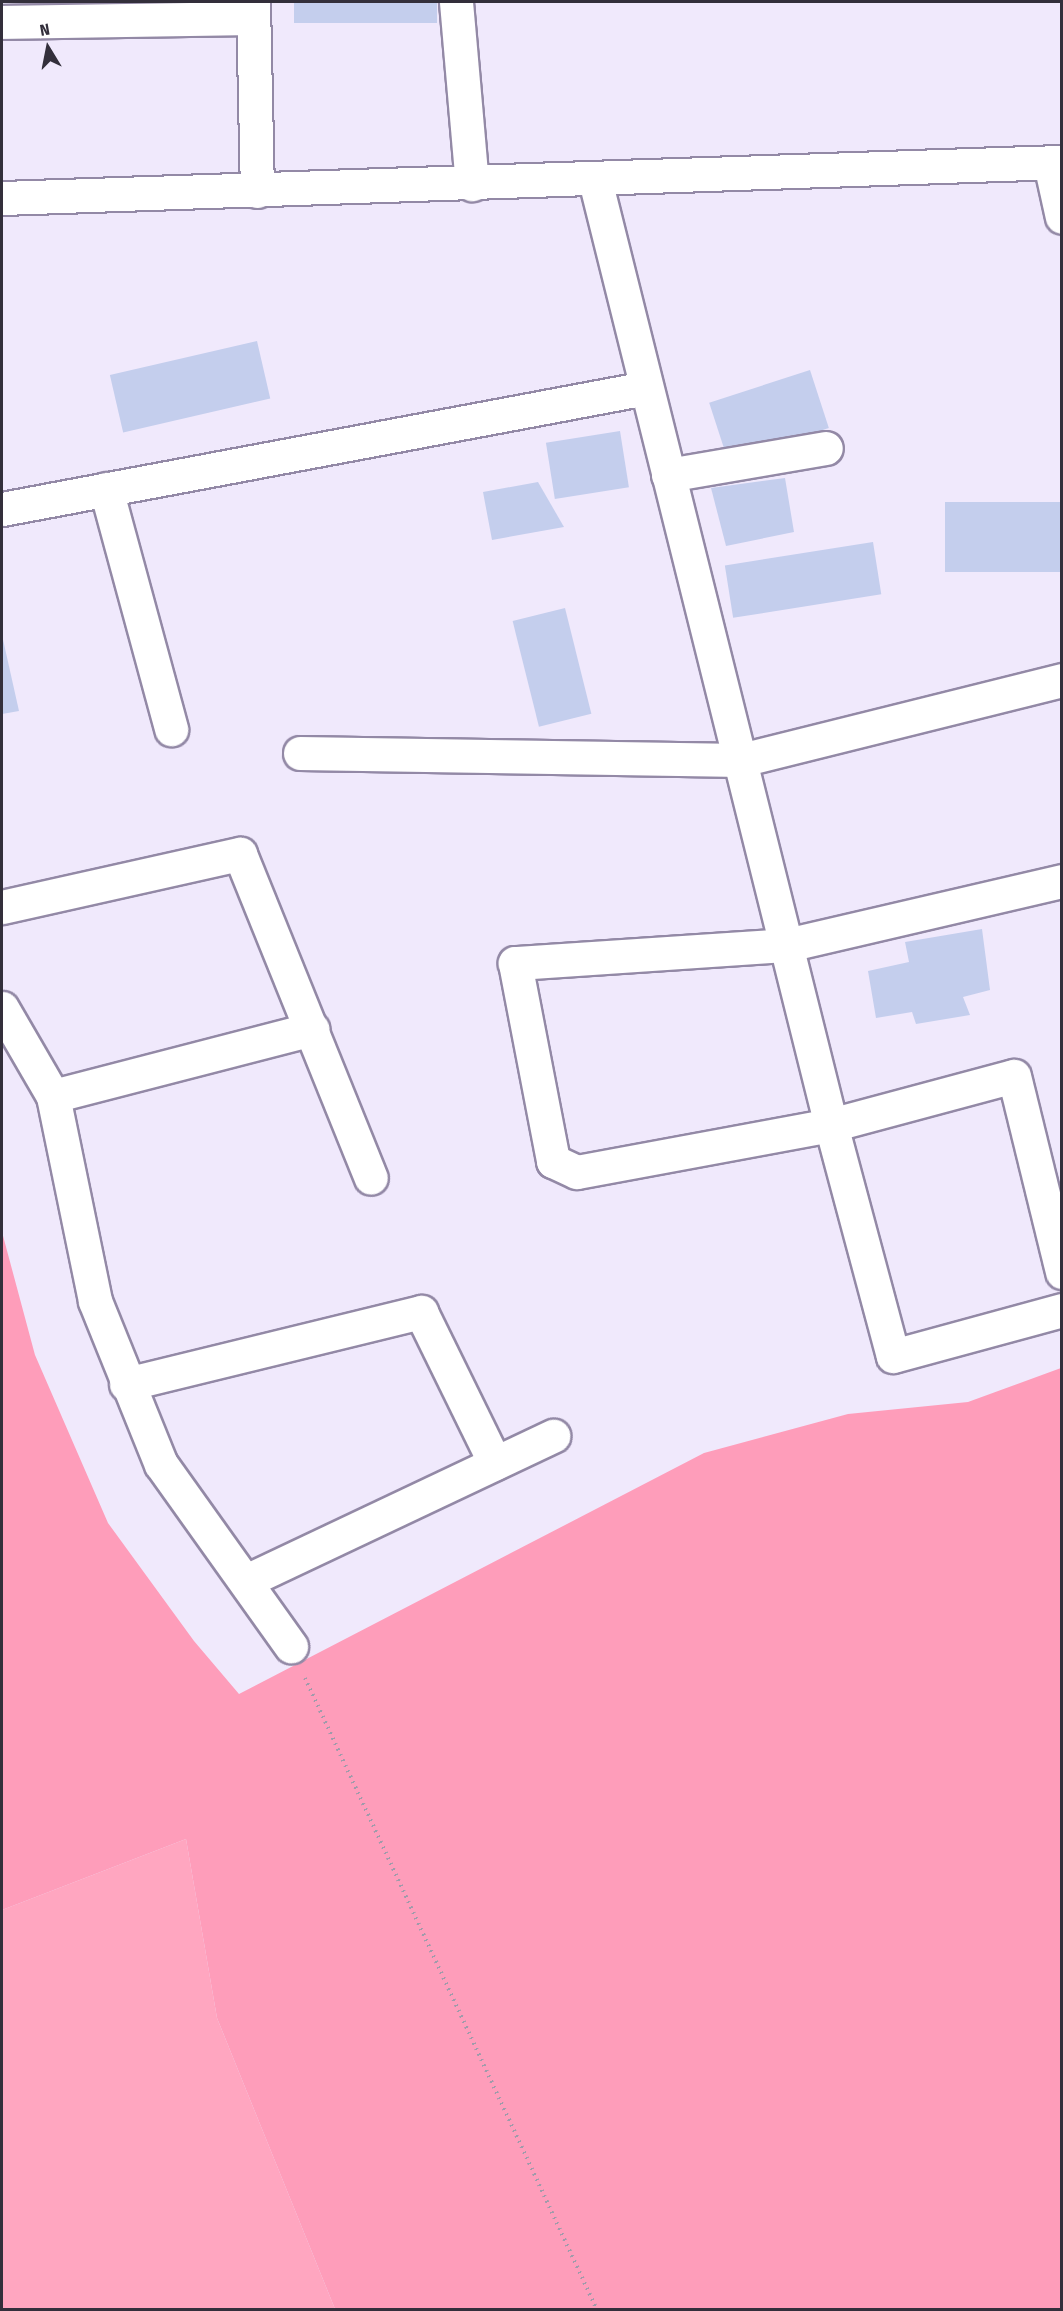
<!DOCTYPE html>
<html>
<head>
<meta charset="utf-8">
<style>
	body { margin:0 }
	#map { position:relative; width:1063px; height:2311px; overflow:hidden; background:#f0e9fc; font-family:"Fira Sans Condensed",sans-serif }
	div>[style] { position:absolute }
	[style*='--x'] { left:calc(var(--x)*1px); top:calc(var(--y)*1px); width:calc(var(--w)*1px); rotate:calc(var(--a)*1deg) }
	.green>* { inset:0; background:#ffa6c0 }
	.forest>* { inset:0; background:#fe9dba }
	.building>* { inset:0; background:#c4ceed; transform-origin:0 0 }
	.path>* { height:4px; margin-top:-2px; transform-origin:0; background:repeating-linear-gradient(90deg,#a09aaa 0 1.5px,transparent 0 6px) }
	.roads { filter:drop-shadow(2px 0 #9389a6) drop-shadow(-2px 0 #9389a6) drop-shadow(0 2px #9389a6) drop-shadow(0 -2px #9389a6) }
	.minor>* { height:33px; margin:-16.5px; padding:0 16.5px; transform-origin:16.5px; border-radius:16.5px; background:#fff }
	span { translate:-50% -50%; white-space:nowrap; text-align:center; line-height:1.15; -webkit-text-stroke:6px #fff; paint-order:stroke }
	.frame { position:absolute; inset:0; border:3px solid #332f3b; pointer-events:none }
	.north { position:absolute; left:18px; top:18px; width:60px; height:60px; -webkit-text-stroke:4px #fff; paint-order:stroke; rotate:350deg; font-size:16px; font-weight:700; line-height:24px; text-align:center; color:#332f3b }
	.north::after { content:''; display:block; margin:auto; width:21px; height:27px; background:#332f3b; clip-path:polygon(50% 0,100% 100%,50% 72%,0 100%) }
</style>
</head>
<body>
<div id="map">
	<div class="green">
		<div style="clip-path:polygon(186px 1839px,217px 2018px,335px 2309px,2px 2310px,2px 1910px)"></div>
	</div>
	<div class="forest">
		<div style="clip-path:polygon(2px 1232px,35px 1355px,108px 1523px,194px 1641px,239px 1694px,704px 1453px,848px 1414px,968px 1402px,1061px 1368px,1061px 2309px,335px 2309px,217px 2018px,186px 1839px,2px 1910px)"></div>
	</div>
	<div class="building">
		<div style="left:294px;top:2px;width:143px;height:21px"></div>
		<div style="left:257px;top:341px;width:59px;height:151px;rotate:77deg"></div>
		<div style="left:810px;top:370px;width:61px;height:106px;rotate:72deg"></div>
		<div style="left:620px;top:431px;width:57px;height:75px;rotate:81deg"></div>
		<div style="clip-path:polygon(785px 478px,794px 532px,726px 546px,711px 488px)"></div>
		<div style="clip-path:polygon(538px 482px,564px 527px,492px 540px,483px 492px)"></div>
		<div style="left:1062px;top:502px;width:70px;height:117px;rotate:90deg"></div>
		<div style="left:873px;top:542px;width:53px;height:150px;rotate:81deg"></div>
		<div style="left:565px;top:608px;width:109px;height:54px;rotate:76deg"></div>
		<div style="clip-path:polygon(2px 635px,19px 711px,2px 714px)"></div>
		<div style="clip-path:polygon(982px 929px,990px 990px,963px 997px,970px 1015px,916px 1024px,912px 1012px,876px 1018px,868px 971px,909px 962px,905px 942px)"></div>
	</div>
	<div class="path">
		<div style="--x:305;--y:1678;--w:696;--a:65.2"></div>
	</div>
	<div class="roads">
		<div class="minor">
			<div style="--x:253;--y:2;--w:189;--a:88.8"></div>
			<div style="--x:456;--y:2;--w:183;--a:85"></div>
			<div style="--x:2;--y:22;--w:251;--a:-0.9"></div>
			<div style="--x:1050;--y:163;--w:55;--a:77.5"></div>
			<div style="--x:595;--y:180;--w:974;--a:75.98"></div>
			<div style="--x:831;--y:1125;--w:239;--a:75"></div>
			<div style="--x:893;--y:1356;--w:175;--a:-15.2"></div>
			<div style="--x:2;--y:198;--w:1061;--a:-1.95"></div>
			<div style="--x:668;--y:475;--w:160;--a:-9.7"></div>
			<div style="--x:106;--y:489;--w:249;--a:74.8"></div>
			<div style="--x:2;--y:509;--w:655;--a:-10.64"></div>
			<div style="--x:300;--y:753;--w:441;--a:0.9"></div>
			<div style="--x:741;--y:760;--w:331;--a:-14"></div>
			<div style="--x:1062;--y:881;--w:282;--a:166.9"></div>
			<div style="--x:787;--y:945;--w:273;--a:176.2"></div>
			<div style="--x:515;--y:963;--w:202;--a:79.1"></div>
			<div style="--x:553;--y:1161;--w:26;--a:25"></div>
			<div style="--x:577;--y:1172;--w:258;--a:-10.5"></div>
			<div style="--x:831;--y:1125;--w:189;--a:-15"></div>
			<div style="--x:1014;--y:1076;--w:202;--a:76.2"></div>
			<div style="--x:2;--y:907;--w:244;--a:-12.6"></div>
			<div style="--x:240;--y:854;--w:349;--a:68"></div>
			<div style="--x:2;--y:1008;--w:102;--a:59.9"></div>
			<div style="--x:53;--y:1096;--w:209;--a:78.4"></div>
			<div style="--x:95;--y:1301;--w:176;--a:68"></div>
			<div style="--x:161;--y:1464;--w:224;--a:54.5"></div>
			<div style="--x:53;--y:1096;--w:268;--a:-14.5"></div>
			<div style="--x:126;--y:1384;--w:304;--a:-13.7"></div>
			<div style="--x:421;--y:1312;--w:168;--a:63.9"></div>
			<div style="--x:246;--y:1581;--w:340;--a:-25.3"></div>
		</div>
	</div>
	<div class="frame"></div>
	<div class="north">N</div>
</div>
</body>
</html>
